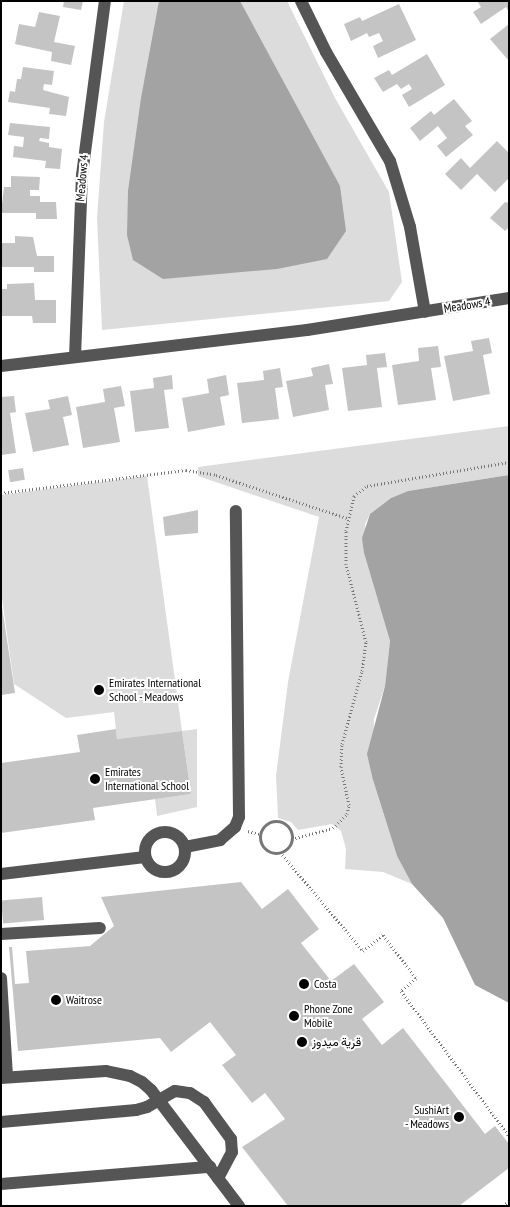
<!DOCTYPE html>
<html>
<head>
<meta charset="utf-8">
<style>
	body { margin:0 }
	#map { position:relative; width:510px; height:1207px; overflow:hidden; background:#fff; font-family:"PT Sans Narrow",Vazirmatn,sans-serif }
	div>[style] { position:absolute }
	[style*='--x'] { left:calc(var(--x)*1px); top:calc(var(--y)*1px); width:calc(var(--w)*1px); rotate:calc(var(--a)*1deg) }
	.green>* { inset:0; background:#dcdcdc }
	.water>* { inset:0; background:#a3a3a3 }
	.building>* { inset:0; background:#c4c4c4; transform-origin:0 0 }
	.path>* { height:3px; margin-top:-1.5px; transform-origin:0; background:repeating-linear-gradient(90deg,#777 0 1px,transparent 0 3.5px) }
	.path>.ring { margin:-1.5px; padding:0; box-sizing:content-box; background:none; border:3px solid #777; border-radius:50% }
	.minor>* { height:12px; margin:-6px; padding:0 6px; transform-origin:6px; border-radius:6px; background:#555 }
	.minor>.ring { margin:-6px; padding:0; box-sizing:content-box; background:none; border:12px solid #555; border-radius:50% }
	.dots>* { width:14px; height:14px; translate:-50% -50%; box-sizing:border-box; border:2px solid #fff; border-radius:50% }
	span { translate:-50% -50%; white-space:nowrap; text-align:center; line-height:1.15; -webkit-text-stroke:4px #fff; paint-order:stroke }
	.street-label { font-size:12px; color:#000 }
	.poi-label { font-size:12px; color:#000 }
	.left { translate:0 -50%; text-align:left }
	.right { translate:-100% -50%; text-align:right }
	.frame { position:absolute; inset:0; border:2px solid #000; pointer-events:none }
</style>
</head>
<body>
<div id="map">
	<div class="green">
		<div style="clip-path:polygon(124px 1px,287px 1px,335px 98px,389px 192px,402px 282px,389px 301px,102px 330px,97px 218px,104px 122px)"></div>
		<div style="clip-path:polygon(509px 426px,509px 475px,408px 491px,391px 498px,370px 514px,365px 524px,364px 553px,390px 641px,385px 686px,374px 719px,373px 780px,397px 856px,412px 884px,383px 872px,345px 869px,346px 849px,341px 831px,332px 824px,298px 830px,291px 822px,278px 818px,276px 776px,288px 682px,319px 517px,198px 476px,198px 467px)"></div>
		<div style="clip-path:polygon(147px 476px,182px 731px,197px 729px,197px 807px,157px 816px,155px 799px,191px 794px,182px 731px,117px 739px,114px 712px,66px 718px,14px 684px,1px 591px,1px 495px)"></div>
	</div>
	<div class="water">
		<div style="clip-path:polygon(159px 1px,240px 1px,340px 186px,346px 231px,327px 259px,277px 269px,163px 279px,133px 260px,127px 235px,128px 191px,141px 98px)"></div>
		<div style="clip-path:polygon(509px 475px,509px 1003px,475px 985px,443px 918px,412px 884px,397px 856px,373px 780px,367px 754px,385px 686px,390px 641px,364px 553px,362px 538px,370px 514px,391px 498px,408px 491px)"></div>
	</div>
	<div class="building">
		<div style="clip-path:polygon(64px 1px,83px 1px,81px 10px,63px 7px)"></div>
		<div style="clip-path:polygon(477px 1px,509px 1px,509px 12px,506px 7px,481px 24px,473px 12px,481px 7px)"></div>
		<div style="clip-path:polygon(399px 4px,416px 40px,378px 58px,373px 46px,383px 41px,379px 33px,369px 37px,367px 33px,351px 41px,344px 24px,360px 17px,362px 21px)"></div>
		<div style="clip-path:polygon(39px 12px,60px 16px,54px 42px,75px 46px,71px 65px,51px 61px,52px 52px,15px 44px,19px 24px,35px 27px)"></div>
		<div style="clip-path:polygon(509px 24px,509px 61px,490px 39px)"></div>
		<div style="clip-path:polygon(427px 54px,445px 85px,409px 107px,402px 95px,412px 89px,409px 84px,401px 89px,397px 84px,383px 92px,374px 78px,389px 70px,392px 75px)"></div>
		<div style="clip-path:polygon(23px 67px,54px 71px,52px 85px,44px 84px,43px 90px,69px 97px,66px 116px,49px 114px,50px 108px,8px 102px,10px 91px,15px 92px,17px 79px,21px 79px)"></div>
		<div style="clip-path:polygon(454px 99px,472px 121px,465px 126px,473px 135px,446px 157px,437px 146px,447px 138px,438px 126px,420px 141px,410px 128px,431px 111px,434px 115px)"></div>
		<div style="clip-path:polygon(10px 123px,50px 127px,49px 139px,40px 138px,39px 141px,49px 143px,49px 147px,62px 149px,60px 169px,45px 168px,46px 161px,13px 157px,14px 146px,23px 147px,24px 137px,8px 135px)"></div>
		<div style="clip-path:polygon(497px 141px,509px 153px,509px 178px,495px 192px,477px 174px,461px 190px,445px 174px,461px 158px,470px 168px)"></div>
		<div style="clip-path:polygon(11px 176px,40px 177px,39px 190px,30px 190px,30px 196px,40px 196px,40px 202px,56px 202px,57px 219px,36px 219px,36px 213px,1px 213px,4px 187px,11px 187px)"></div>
		<div style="clip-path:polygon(505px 202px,509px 203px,509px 227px,505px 231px,490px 218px)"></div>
		<div style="clip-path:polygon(15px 236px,33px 237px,37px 256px,54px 256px,54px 272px,34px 272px,34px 267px,1px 267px,1px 243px,15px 243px)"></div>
		<div style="clip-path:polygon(34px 283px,35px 300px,56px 300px,56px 323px,33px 323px,32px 316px,1px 316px,1px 289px,7px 289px,7px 284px)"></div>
		<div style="clip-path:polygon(489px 338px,492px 353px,483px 355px,490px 394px,453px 401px,444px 356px,473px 351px,471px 341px)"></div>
		<div style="clip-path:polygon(438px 346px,441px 367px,431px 368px,436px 400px,398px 405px,392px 365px,419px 361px,418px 348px)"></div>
		<div style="clip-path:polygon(385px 353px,387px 367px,377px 368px,382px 407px,348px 411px,342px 368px,367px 365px,366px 355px)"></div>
		<div style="clip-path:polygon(329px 364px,333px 384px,325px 385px,329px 410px,293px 417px,286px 381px,313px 376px,311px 368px)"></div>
		<div style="clip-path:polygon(280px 368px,283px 387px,275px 388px,279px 419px,242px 423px,237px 383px,264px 380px,263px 371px)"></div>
		<div style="clip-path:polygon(172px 375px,173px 389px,164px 390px,169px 428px,135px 432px,130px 391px,154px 388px,153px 378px)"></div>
		<div style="clip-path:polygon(226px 375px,229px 395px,220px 397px,225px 425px,188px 432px,182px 398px,209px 393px,207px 379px)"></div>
		<div style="clip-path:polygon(121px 386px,125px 406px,114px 408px,120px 442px,83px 448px,76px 407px,105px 402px,103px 389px)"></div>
		<div style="clip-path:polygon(14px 396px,16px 412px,10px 413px,16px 453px,1px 455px,1px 397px)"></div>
		<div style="clip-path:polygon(68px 396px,72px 415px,63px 417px,69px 445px,33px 452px,25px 413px,50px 409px,48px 400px)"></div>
		<div style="left:23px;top:468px;width:12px;height:15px;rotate:81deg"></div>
		<div style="clip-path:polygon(198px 510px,198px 533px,165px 536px,163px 517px)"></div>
		<div style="clip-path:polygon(1px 600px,15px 693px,1px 695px)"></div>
		<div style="clip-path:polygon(116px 729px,117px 739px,182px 731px,191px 794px,93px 808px,95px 820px,1px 833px,1px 763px,80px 752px,77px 735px)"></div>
		<div style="clip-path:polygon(241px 882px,262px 909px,288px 889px,319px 929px,301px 943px,331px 981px,354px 964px,384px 1002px,362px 1019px,382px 1045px,403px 1028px,485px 1134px,495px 1126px,509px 1144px,509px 1168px,459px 1206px,288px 1206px,242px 1147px,285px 1119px,265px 1093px,252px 1103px,222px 1065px,236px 1055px,210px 1022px,171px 1052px,160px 1038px,18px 1051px,9px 947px,12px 947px,15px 984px,29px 983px,26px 951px,90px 946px,114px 926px,101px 897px)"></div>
		<div style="left:42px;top:897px;width:23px;height:41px;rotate:85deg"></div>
	</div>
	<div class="path">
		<div style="--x:1;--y:493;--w:186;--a:-7.1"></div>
		<div style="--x:186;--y:470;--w:30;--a:9"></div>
		<div style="--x:216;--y:475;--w:138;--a:18.2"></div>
		<div class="ring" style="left:260px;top:821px;width:29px;height:29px"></div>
		<div style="--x:248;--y:831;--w:12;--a:14"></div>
		<div style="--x:292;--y:839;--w:42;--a:-15"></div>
		<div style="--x:333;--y:828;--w:20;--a:-45"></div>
		<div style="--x:347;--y:814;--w:9;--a:-77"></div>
		<div style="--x:349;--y:805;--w:39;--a:-102"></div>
		<div style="--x:341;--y:767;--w:23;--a:-88"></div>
		<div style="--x:342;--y:744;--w:76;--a:-74.7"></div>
		<div style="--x:362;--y:671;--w:29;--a:-82"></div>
		<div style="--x:366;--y:642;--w:81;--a:-104.4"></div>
		<div style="--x:346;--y:564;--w:33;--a:-90"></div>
		<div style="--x:346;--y:531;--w:36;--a:-77"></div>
		<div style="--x:354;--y:496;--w:16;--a:-38"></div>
		<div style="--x:367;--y:486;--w:144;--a:-9.6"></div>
		<div style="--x:280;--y:852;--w:129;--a:50"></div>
		<div style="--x:363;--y:951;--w:26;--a:-39"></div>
		<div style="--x:383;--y:935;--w:54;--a:52.5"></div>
		<div style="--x:416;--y:978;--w:20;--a:139"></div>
		<div style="--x:401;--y:991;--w:181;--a:53.3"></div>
		<div style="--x:503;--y:1206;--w:8;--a:-40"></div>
	</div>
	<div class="minor">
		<div style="--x:301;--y:1;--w:57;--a:63.9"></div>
		<div style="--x:326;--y:52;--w:126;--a:59.6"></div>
		<div style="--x:390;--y:161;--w:69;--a:73.1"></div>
		<div style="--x:410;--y:227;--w:86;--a:80"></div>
		<div style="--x:75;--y:357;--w:182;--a:-87.8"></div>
		<div style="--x:82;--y:175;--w:176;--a:-82.5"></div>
		<div style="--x:1;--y:366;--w:308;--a:-6.7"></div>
		<div style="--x:307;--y:330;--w:205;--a:-9"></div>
		<div class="ring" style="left:145px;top:832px;width:28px;height:28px"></div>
		<div style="--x:185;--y:847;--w:36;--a:-11"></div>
		<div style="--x:220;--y:840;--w:20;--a:-41"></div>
		<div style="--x:235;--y:827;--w:11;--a:-68"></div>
		<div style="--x:239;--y:817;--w:306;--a:-90.6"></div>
		<div style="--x:1;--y:874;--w:145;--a:-6.7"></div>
		<div style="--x:1;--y:934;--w:99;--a:-3.5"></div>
		<div style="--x:1;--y:978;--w:99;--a:86.5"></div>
		<div style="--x:1;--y:1078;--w:105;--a:-3.8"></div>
		<div style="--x:106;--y:1071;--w:25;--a:12"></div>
		<div style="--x:130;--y:1076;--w:13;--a:27"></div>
		<div style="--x:142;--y:1082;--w:12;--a:42"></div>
		<div style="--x:151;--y:1090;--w:146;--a:52.8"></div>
		<div style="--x:1;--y:1122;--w:136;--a:-5.1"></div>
		<div style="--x:136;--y:1110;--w:11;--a:-15"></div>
		<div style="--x:147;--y:1107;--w:32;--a:-30"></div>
		<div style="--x:175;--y:1091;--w:15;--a:8"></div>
		<div style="--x:190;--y:1093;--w:17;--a:33"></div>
		<div style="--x:204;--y:1102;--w:46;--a:53.9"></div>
		<div style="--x:231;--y:1139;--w:13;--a:86"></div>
		<div style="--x:232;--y:1152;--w:30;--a:118"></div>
		<div style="--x:1;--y:1184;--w:210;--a:-4.7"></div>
	</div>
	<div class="dots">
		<div style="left:99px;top:690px;background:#000"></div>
		<div style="left:95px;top:779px;background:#000"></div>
		<div style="left:304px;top:984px;background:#000"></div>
		<div style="left:56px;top:1000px;background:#000"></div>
		<div style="left:294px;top:1016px;background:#000"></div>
		<div style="left:302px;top:1042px;background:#000"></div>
		<div style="left:459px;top:1117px;background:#000"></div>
	</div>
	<div class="street-label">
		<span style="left:82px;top:178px;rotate:-85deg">Meadows 4</span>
		<span style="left:467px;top:305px;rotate:-9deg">Meadows 4</span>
	</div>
	<div class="poi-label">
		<span class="left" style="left:109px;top:690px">Emirates International<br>School - Meadows</span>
		<span class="left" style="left:105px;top:779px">Emirates<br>International School</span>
		<span class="left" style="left:314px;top:984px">Costa</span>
		<span class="left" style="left:66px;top:1000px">Waitrose</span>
		<span class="left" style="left:304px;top:1016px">Phone Zone<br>Mobile</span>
		<span class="left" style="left:312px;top:1042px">قرية ميدوز</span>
		<span class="right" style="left:449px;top:1117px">SushiArt<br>- Meadows</span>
	</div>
	<div class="frame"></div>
</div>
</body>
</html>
